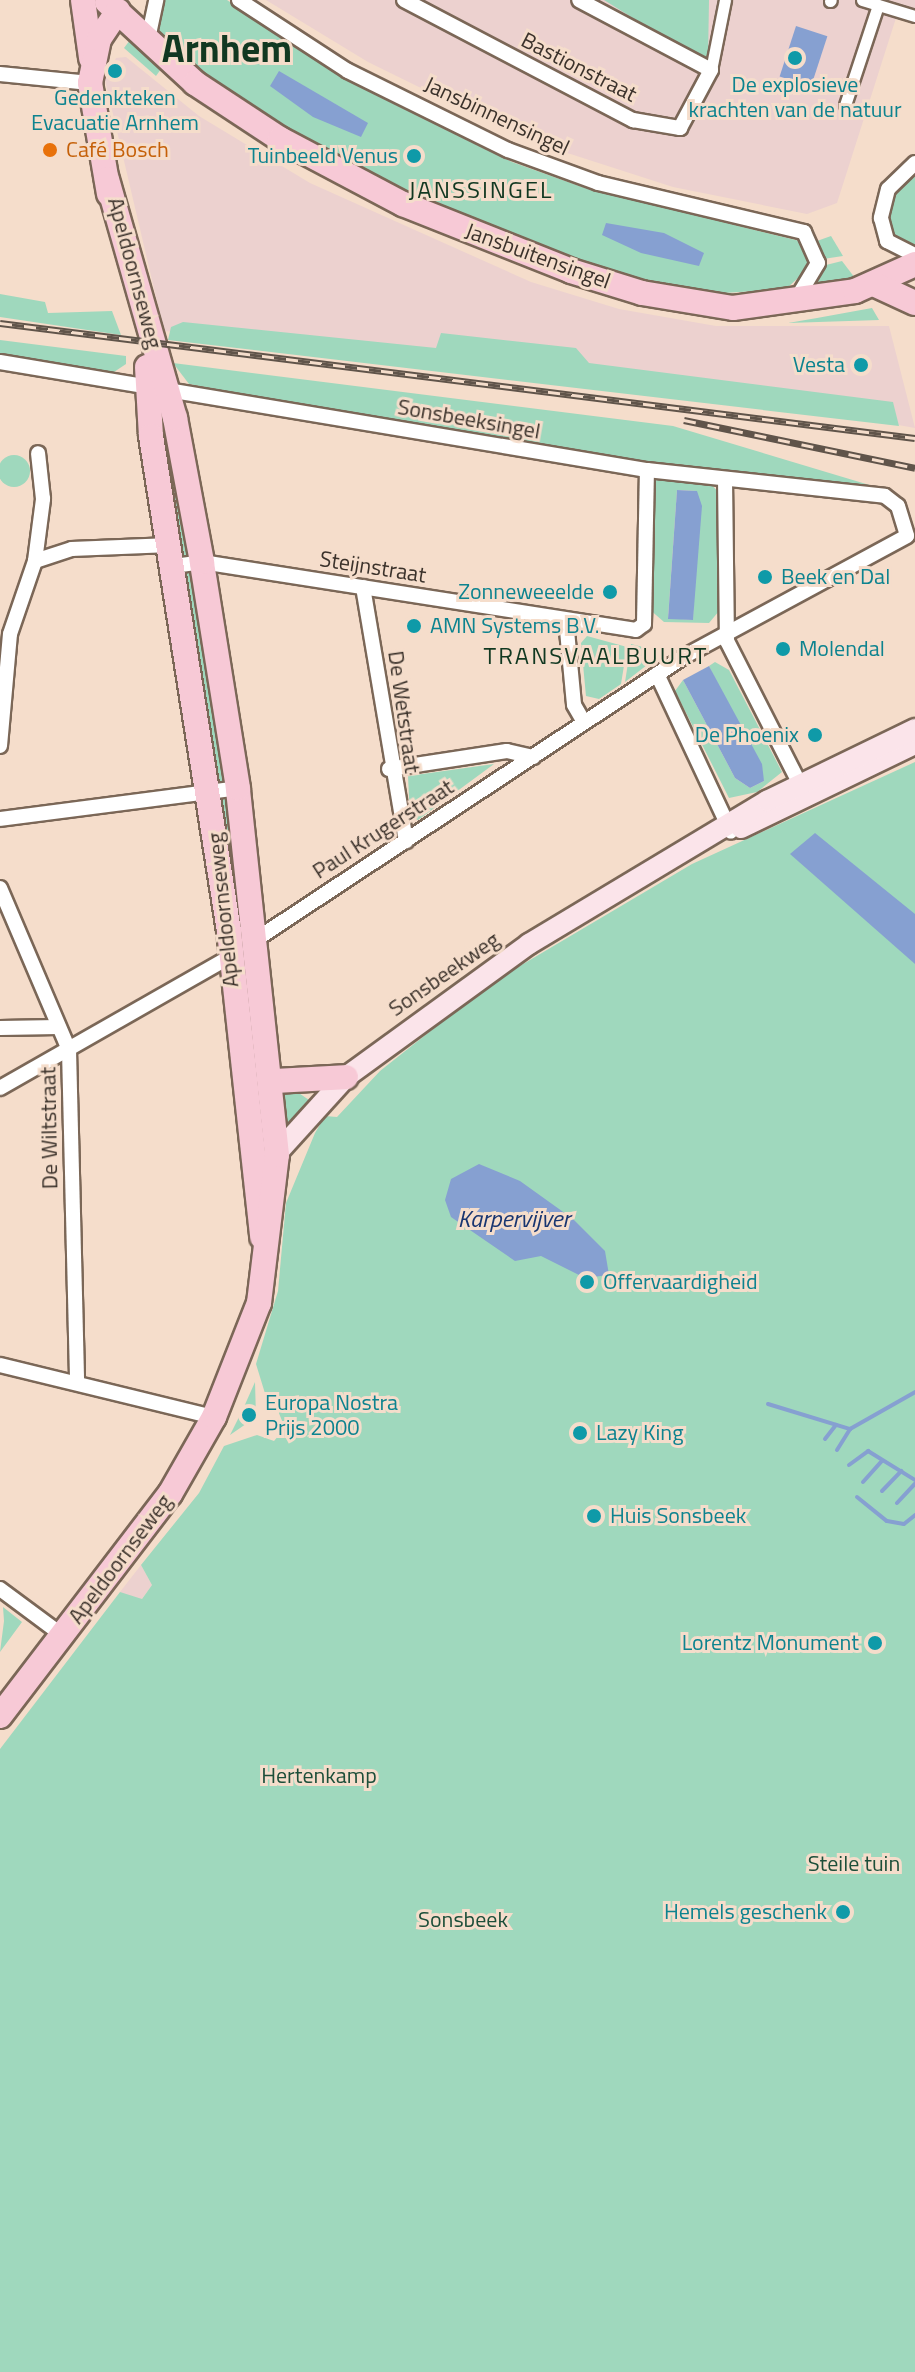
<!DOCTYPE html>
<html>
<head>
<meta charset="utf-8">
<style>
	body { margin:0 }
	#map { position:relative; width:915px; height:2372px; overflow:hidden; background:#f5ddcb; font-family:"Titillium Web",sans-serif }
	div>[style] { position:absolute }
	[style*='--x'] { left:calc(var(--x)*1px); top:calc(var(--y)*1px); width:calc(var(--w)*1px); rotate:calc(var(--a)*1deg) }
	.commercial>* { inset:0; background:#ecd1cf }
	.green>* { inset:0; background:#9fd8bd }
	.round { border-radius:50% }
	.water>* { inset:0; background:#86a0d1; transform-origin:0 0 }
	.stream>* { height:4px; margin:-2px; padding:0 2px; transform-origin:2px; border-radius:2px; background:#86a0d1 }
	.roads { filter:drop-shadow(2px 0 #7b6757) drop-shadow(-2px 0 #7b6757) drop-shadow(0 2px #7b6757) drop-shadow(0 -2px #7b6757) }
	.pedestrian>* { height:11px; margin:-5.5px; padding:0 5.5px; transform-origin:5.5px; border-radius:5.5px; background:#fff }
	.minor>* { height:14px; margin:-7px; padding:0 7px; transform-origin:7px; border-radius:7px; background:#fff }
	.secondary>* { height:20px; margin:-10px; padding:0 10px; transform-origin:10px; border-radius:10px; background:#fbe4ea }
	.primary>* { height:24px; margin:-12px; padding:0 12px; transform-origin:12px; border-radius:12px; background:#f7c9d6 }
	.rail>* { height:7px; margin-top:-3.5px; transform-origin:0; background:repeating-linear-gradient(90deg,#f5ddcb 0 12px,#60544a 0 24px); box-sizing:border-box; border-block:2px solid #60544a }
	.dots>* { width:22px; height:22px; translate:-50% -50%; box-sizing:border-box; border:4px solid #f5ddcb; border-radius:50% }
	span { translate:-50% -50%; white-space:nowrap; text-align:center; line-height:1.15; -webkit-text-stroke:6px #f5ddcb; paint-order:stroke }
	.street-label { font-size:22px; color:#3b322b }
	.culture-label { font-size:22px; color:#0d838f }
	.right { translate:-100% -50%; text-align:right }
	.left { translate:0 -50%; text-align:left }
	.food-label { font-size:22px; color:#c56008 }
	.park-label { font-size:22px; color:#1c4e39 }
	.neighbourhood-label { font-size:24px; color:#113821; letter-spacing:2px }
	.water-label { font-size:24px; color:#183570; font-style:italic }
	.town-label { font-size:38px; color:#113821; font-weight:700 }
</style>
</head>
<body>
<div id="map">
	<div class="commercial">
		<div style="clip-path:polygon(266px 0,915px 0,915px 23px,896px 18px,837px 203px,807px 214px,673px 187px,527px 140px,368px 62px)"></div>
		<div style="clip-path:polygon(126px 57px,199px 116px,310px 183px,531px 282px,619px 309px,716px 326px,889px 326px,915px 428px,634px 377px,164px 331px,105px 80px,116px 58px)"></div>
		<div style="clip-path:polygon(141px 1565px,152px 1585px,141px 1600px,128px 1598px,120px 1592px)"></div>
	</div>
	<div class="green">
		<div style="clip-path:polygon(160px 0,227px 0,345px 79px,512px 162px,585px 188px,804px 242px,810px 267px,786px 289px,691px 295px,596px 270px,402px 196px,226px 97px,155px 31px)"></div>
		<div style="clip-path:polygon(604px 0,709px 0,708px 59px,700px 60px)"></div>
		<div style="clip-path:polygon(133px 36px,161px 69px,156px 76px,124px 48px)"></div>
		<div style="clip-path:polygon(915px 170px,915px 248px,893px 238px,887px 220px,891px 194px)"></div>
		<div style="clip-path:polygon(831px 236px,843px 256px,823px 259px,817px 241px)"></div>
		<div style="clip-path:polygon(842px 261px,858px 282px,813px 291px,822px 266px)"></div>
		<div style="clip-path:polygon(0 294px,45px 302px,48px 313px,112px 311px,121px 335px,0 317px)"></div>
		<div style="clip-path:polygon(872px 308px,879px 320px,788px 323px,817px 318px)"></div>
		<div style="clip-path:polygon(183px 322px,436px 348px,441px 333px,576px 348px,589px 363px,893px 402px,899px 426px,168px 340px,171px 327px)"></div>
		<div style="clip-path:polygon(0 340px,126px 356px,126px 364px,111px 374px,0 353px)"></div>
		<div style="clip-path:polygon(173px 363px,673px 426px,896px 493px,648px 466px,459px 435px,189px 384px)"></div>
		<div style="clip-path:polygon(167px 407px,190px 557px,183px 558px,153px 417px)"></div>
		<div class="round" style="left:-2px;top:455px;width:32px;height:32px"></div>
		<div style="clip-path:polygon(evenodd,660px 478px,710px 483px,720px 494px,719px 611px,709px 623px,664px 622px,648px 608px,653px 482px,660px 478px,677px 490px,697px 491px,693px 620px,668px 618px,677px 490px)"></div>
		<div style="clip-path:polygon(193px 570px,226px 782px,213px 781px,184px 572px)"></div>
		<div style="clip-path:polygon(587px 636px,627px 647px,621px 684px,599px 699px,586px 696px,581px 643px)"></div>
		<div style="clip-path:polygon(631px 644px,643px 647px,647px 665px,625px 682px)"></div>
		<div style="clip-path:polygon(715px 662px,729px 670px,782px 772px,757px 792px,729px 798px,675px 691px,683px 680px,735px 778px,750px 788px,764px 781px,709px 666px)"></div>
		<div style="clip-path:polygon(915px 762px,915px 2372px,0 2372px,0 1749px,120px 1592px,142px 1599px,152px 1585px,141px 1565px,199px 1493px,224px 1446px,257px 1435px,274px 1441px,285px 1428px,276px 1406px,271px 1413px,256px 1364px,278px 1291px,286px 1203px,315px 1133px,325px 1116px,337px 1117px,380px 1071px,491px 983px,692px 864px)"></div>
		<div style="clip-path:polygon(494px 764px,418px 820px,410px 817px,408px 776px)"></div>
		<div style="clip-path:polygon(227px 796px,252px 920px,236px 931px,217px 800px)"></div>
		<div style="clip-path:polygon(287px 1085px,312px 1102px,286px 1130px,282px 1093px)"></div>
		<div style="clip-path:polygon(255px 1382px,256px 1417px,230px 1435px,243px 1409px)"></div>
		<div style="clip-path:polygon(3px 1607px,22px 1622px,0 1652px,4px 1621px)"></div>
	</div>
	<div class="water">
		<div style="left:796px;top:26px;width:33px;height:53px;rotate:18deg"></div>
		<div style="clip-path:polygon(279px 71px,368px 123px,361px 137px,313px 117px,270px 86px)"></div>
		<div style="clip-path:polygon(606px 223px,664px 233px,704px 253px,699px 266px,641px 253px,602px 235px)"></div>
		<div style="clip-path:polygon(677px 490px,697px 491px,702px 506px,693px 620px,668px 619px)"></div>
		<div style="clip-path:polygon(709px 666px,762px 764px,764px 781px,750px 788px,735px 778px,683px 680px)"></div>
		<div style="clip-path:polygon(815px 833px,915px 914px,915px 964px,790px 854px)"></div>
		<div style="clip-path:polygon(479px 1164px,520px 1181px,573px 1219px,605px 1251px,609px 1275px,585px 1278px,541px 1256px,515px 1261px,451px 1217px,445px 1200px,451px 1179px)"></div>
	</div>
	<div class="stream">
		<div style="--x:768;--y:1404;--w:86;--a:17"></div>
		<div style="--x:850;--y:1429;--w:75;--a:-29.6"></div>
		<div style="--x:825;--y:1439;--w:18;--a:-52"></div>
		<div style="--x:837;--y:1450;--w:25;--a:-58"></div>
		<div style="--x:849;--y:1465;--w:24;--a:-36"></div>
		<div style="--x:868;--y:1451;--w:55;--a:31.7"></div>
		<div style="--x:863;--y:1482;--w:28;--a:-48"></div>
		<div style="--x:882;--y:1491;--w:28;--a:-46"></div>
		<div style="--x:857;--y:1497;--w:38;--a:39"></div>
		<div style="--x:887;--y:1521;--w:17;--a:10"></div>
		<div style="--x:904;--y:1524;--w:14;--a:-39"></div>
		<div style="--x:897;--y:1503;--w:26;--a:-47"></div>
	</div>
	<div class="roads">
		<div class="pedestrian">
			<div style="--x:862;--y:0;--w:55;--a:16.8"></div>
			<div style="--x:830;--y:1;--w:1;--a:-45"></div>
			<div style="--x:711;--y:70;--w:71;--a:-78.7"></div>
			<div style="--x:845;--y:105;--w:105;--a:-71.7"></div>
		</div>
		<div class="minor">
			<div style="--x:239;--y:0;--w:130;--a:33.1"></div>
			<div style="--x:348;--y:71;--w:178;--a:26.3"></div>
			<div style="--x:508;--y:150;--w:96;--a:20.1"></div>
			<div style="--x:598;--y:183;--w:212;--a:13.4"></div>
			<div style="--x:804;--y:232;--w:34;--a:66"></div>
			<div style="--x:818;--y:263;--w:39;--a:121"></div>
			<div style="--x:404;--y:0;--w:259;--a:27.7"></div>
			<div style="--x:633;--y:120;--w:48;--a:9.7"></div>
			<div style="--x:680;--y:128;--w:66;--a:-61.9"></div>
			<div style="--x:711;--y:70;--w:149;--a:-152.1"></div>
			<div style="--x:148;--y:39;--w:40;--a:-78"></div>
			<div style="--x:0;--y:74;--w:90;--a:5.7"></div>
			<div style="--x:915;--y:163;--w:37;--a:136"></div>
			<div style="--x:888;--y:189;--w:30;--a:104"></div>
			<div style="--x:881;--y:218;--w:24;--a:75"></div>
			<div style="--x:887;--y:241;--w:31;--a:27"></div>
			<div style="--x:0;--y:362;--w:656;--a:9.48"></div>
			<div style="--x:647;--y:470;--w:239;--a:6.2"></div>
			<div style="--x:885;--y:496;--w:16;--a:38"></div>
			<div style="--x:898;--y:506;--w:31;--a:73"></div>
			<div style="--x:907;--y:536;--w:252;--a:151.6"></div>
			<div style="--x:685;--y:656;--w:519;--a:146.55"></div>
			<div style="--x:725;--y:479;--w:162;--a:89.3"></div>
			<div style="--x:727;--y:641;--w:169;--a:63"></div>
			<div style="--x:35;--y:561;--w:63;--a:-82.6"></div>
			<div style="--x:43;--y:499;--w:46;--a:-96.2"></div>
			<div style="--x:174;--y:566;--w:28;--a:-8"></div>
			<div style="--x:202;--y:562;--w:439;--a:8.9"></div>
			<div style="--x:636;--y:630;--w:10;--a:-37"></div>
			<div style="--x:644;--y:624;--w:154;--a:-88.9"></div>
			<div style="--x:363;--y:587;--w:258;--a:80.4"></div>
			<div style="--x:566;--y:620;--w:85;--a:84.6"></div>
			<div style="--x:574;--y:705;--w:20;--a:60"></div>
			<div style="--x:657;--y:674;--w:174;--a:64.9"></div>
			<div style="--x:0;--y:746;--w:112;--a:-84.9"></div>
			<div style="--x:10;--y:634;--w:77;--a:-71.1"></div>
			<div style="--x:35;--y:561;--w:39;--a:-18"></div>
			<div style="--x:72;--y:549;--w:98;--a:-2.3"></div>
			<div style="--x:389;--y:769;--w:119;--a:-8.7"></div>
			<div style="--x:507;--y:751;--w:27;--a:13"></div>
			<div style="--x:0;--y:819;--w:240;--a:-7.4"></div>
			<div style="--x:0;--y:888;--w:176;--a:66.9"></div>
			<div style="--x:69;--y:1050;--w:332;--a:88.6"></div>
			<div style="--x:0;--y:1028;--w:58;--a:-1"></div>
			<div style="--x:0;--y:1088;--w:271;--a:-29.7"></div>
			<div style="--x:0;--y:1365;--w:220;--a:13.7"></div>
			<div style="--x:0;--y:1589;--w:77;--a:36.6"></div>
		</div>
		<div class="secondary">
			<div style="--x:741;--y:828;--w:193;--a:-25.8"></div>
			<div style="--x:267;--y:1164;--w:118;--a:-47.8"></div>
			<div style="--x:346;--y:1077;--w:226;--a:-36"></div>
			<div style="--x:529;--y:944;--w:278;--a:-31"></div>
			<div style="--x:767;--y:801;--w:165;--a:-25.9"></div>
		</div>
		<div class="primary">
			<div style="--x:83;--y:0;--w:59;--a:82.1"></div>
			<div style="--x:107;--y:2;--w:120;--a:42.6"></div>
			<div style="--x:195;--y:83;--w:102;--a:33.4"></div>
			<div style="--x:280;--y:139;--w:139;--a:27.9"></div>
			<div style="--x:403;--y:204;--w:181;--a:21.7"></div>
			<div style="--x:571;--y:271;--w:74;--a:17.2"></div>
			<div style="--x:642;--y:293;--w:92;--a:9.4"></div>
			<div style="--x:733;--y:308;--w:123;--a:-7.9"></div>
			<div style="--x:855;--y:291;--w:66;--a:-24.2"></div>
			<div style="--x:109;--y:194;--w:113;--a:-99.7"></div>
			<div style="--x:90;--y:83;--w:45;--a:-78.4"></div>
			<div style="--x:99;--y:39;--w:34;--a:-56"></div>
			<div style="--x:876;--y:285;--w:43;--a:24.8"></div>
			<div style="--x:147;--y:367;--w:69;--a:86.7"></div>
			<div style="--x:151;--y:436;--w:501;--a:81.05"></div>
			<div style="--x:229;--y:931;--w:308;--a:83.8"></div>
			<div style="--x:273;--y:1081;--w:73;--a:-3.1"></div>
			<div style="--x:0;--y:1716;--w:280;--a:-52.6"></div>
			<div style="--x:170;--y:1494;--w:89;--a:-60.3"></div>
			<div style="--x:214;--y:1417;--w:123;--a:-68.5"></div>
			<div style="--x:259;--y:1303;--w:149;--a:-83.1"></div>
			<div style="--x:277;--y:1155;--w:369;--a:-96.1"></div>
			<div style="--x:238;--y:788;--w:229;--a:-99.1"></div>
			<div style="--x:202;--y:562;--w:147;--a:-100.6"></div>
			<div style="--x:175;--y:418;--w:248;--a:-105.9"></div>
		</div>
	</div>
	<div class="rail">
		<div style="--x:0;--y:323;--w:922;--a:7.16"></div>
		<div style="--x:684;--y:420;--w:236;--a:11.7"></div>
	</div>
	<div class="dots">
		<div style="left:795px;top:58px;background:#0f9aa8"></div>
		<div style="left:115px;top:71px;background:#0f9aa8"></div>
		<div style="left:50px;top:150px;background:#e8710a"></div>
		<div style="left:414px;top:156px;background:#0f9aa8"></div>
		<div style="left:861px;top:365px;background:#0f9aa8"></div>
		<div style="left:765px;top:577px;background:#0f9aa8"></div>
		<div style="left:610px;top:592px;background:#0f9aa8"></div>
		<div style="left:414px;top:626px;background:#0f9aa8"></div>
		<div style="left:783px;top:649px;background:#0f9aa8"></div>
		<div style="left:815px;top:735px;background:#0f9aa8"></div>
		<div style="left:587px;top:1282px;background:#0f9aa8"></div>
		<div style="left:249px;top:1415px;background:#0f9aa8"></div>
		<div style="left:580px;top:1433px;background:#0f9aa8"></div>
		<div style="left:594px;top:1516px;background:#0f9aa8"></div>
		<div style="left:875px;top:1643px;background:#0f9aa8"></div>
		<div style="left:843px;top:1912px;background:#0f9aa8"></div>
	</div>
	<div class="street-label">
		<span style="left:579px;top:67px;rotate:27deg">Bastionstraat</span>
		<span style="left:497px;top:116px;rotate:25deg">Jansbinnensingel</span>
		<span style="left:538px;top:256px;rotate:20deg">Jansbuitensingel</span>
		<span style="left:135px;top:273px;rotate:75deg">Apeldoornseweg</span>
		<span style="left:469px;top:419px;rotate:10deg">Sonsbeeksingel</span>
		<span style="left:373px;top:567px;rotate:9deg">Steijnstraat</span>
		<span style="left:404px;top:712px;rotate:82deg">De Wetstraat</span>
		<span style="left:383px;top:829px;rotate:-33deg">Paul Krugerstraat</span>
		<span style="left:223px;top:910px;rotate:-96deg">Apeldoornseweg</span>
		<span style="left:444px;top:974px;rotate:-35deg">Sonsbeekweg</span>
		<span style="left:49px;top:1128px;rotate:-91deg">De Wiltstraat</span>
		<span style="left:120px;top:1559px;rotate:-53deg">Apeldoornseweg</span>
	</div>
	<div class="culture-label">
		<span style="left:795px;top:97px">De explosieve<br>krachten van de natuur</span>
		<span style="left:115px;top:110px">Gedenkteken<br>Evacuatie Arnhem</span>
		<span class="right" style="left:398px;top:156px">Tuinbeeld Venus</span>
		<span class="right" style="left:845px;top:365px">Vesta</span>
		<span class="left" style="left:781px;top:577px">Beek en Dal</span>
		<span class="right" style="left:594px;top:592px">Zonneweeelde</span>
		<span class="left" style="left:430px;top:626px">AMN Systems B.V.</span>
		<span class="left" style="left:799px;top:649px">Molendal</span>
		<span class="right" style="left:799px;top:735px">De Phoenix</span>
		<span class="left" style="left:603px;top:1282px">Offervaardigheid</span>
		<span class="left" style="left:265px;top:1415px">Europa Nostra<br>Prijs 2000</span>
		<span class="left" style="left:596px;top:1433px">Lazy King</span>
		<span class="left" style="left:610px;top:1516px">Huis Sonsbeek</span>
		<span class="right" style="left:859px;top:1643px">Lorentz Monument</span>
		<span class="right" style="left:827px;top:1912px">Hemels geschenk</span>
	</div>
	<div class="food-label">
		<span class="left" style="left:66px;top:150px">Café Bosch</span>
	</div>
	<div class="park-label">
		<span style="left:319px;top:1776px">Hertenkamp</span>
		<span style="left:854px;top:1864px">Steile tuin</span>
		<span style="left:463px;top:1920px">Sonsbeek</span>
	</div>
	<div class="neighbourhood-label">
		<span style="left:481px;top:190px">JANSSINGEL</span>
		<span style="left:596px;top:656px">TRANSVAALBUURT</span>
	</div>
	<div class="water-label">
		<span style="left:514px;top:1219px">Karpervijver</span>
	</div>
	<div class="town-label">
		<span style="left:227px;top:49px">Arnhem</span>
	</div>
</div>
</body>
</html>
